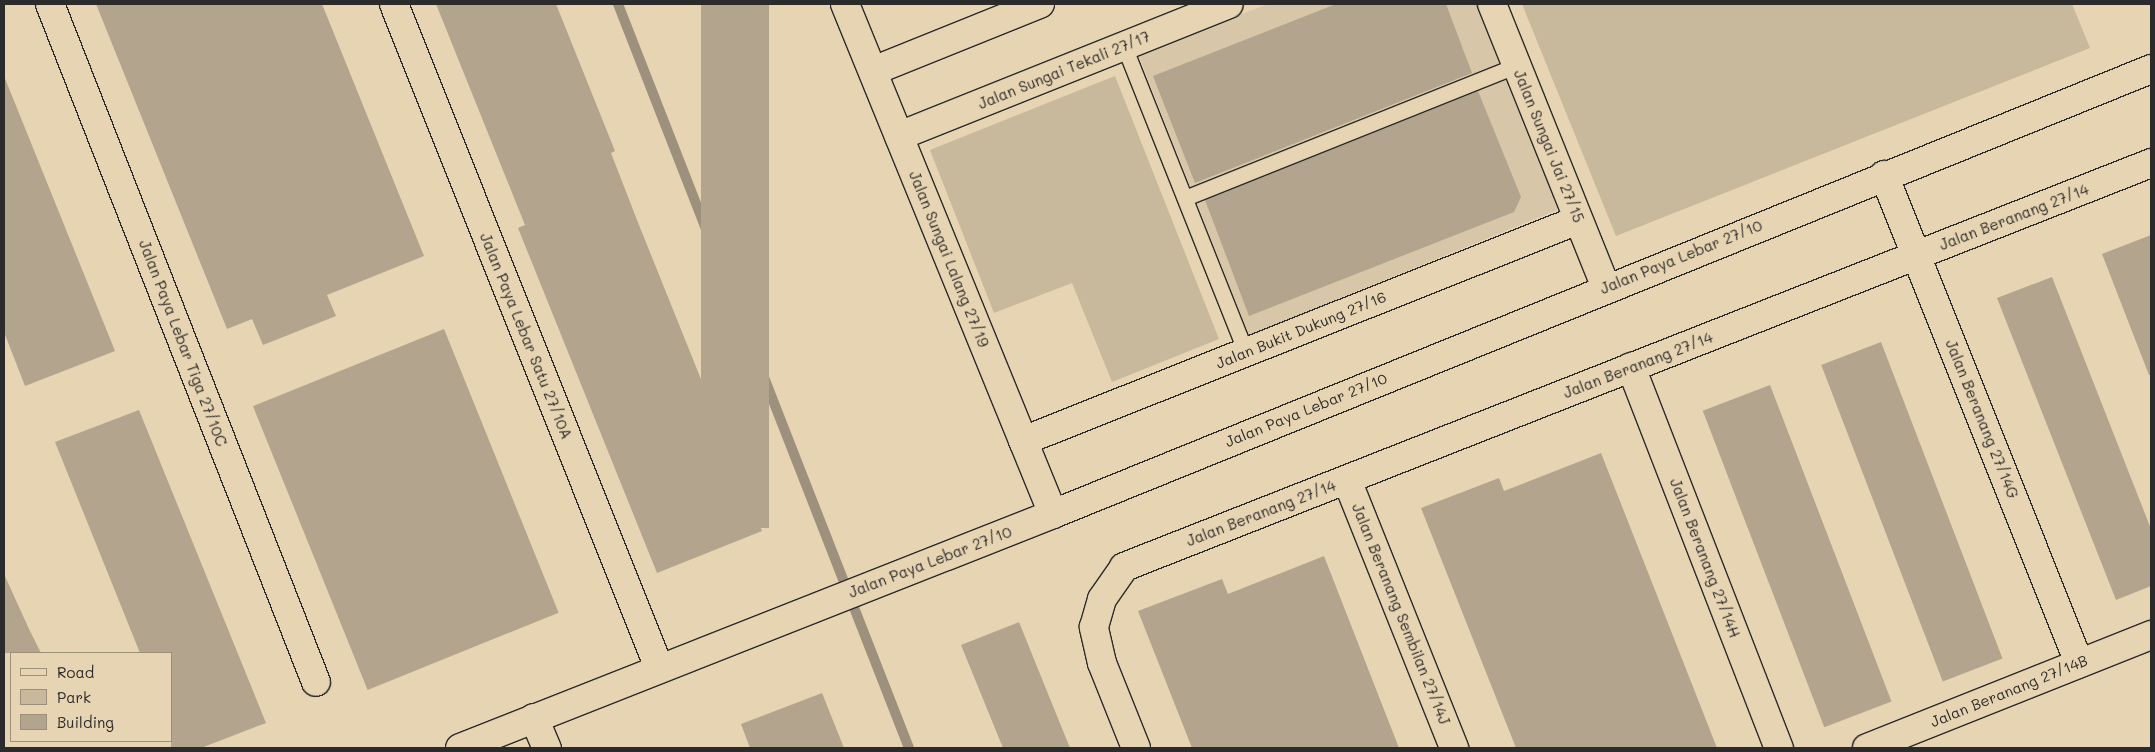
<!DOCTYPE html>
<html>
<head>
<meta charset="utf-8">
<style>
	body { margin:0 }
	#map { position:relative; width:2155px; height:752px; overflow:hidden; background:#e7d4b2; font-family:Mali,sans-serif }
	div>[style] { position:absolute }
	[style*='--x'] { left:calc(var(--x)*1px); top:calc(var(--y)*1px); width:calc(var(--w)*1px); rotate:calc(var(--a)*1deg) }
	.built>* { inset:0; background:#d7c6a7 }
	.green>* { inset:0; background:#c8b89c }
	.stream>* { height:10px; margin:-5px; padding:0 5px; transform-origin:5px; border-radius:5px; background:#9d917d }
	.building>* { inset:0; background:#b2a48d; transform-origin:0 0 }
	.roads { filter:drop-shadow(1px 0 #2b2b2b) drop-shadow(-1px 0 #2b2b2b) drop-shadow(0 1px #2b2b2b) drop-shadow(0 -1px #2b2b2b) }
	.service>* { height:15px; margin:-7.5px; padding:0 7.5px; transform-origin:7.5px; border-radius:7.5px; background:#e7d4b2 }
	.minor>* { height:28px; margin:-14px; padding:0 14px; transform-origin:14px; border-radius:14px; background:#e7d4b2 }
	span { translate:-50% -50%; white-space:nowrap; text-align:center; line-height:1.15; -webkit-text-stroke:4px #e7d4b2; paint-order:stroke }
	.street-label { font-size:15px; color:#2b2b2b }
	.frame { position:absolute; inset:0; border:5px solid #2b2b2b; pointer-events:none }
	.legend { position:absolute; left:10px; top:652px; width:162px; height:90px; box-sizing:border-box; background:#e7d4b2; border:1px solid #9c907c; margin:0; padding:6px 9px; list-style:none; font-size:15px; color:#2b2b2b }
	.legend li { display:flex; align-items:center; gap:10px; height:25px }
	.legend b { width:25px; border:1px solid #9c907c }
</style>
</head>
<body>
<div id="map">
	<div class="built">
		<div style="clip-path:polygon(1268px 4px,1478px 4px,1562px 208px,1249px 335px,1138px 54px)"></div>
	</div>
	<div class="green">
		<div style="clip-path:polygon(1522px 4px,2072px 4px,2090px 48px,1616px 236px)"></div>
		<div style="clip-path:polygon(1115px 76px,1219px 339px,1112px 382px,1072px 283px,994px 313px,930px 150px)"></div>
	</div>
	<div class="stream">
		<div style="--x:618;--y:4;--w:799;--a:68.64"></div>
	</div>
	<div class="building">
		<div style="clip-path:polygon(96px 4px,322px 4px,424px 256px,327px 295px,336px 316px,263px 345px,252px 319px,227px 329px)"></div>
		<div style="clip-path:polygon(436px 4px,556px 4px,615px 151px,611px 153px,637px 220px,762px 531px,657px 573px,518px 228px,525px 225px)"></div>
		<div style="left:701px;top:4px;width:68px;height:524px"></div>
		<div style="clip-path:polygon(1336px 4px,1446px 4px,1472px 73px,1195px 183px,1153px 76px)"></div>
		<div style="clip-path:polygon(4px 76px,115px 351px,25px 386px,4px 332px)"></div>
		<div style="clip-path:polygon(1478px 91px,1521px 197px,1514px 212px,1249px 316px,1205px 200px)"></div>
		<div style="clip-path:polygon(2151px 235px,2151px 375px,2149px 375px,2102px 254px)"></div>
		<div style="clip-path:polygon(2052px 277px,2151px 529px,2151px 586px,2116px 600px,1997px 298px)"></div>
		<div style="left:444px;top:329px;width:306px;height:206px;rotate:68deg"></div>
		<div style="left:1881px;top:342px;width:339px;height:64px;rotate:69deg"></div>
		<div style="left:1770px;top:385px;width:339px;height:72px;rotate:69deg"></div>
		<div style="clip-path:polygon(139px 410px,266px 723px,201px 748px,171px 748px,171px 653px,140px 653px,55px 442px)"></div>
		<div style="clip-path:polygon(1601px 453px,1675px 641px,1717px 748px,1516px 748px,1421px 508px,1499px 478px,1504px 491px)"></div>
		<div style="clip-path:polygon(1324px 556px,1399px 748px,1192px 748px,1138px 611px,1222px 579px,1228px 594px)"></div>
		<div style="clip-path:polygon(4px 574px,29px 629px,41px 653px,4px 653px)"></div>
		<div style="clip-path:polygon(1019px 622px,1040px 674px,1070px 748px,1003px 748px,961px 645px)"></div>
		<div style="clip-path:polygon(822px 693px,844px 748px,750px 748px,741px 724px)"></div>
	</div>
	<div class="roads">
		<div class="service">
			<div style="--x:1124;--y:46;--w:329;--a:68.3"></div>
			<div style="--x:1185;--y:198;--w:358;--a:-21.8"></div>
		</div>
		<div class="minor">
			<div style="--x:50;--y:4;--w:728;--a:68.58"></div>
			<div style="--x:394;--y:4;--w:715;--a:68.24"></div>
			<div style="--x:845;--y:4;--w:551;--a:67.81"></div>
			<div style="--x:1492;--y:4;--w:306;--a:68.1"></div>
			<div style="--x:873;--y:71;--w:180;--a:-21.9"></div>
			<div style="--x:899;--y:136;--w:355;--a:-21.8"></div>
			<div style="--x:1884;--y:175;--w:526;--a:68.22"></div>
			<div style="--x:1631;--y:367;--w:409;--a:68.8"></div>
			<div style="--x:1023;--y:441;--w:597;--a:-21.71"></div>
			<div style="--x:1347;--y:480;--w:289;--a:68.2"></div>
			<div style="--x:534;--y:718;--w:33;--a:67"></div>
			<div style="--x:460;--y:748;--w:637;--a:-21.53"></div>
			<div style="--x:1053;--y:514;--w:1185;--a:-22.06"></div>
			<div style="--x:1136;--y:748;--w:92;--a:-111.8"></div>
			<div style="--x:1102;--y:663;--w:37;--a:-103"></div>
			<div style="--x:1094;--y:627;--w:29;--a:-74"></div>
			<div style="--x:1102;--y:599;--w:39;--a:-55"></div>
			<div style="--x:1124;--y:567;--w:1104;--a:-21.47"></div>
			<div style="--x:1867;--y:748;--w:306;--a:-21.7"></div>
		</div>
	</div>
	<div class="street-label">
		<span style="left:1064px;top:70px;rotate:-22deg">Jalan Sungai Tekali 27/17</span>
		<span style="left:1549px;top:146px;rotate:68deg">Jalan Sungai Jai 27/15</span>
		<span style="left:2014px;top:217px;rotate:-21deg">Jalan Beranang 27/14</span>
		<span style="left:1681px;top:257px;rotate:-22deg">Jalan Paya Lebar 27/10</span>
		<span style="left:949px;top:259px;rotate:68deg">Jalan Sungai Lalang 27/19</span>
		<span style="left:1301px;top:330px;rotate:-22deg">Jalan Bukit Dukung 27/16</span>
		<span style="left:526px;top:336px;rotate:68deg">Jalan Paya Lebar Satu 27/10A</span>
		<span style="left:183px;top:343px;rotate:69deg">Jalan Paya Lebar Tiga 27/10C</span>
		<span style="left:1638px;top:365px;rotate:-21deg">Jalan Beranang 27/14</span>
		<span style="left:1306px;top:410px;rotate:-22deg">Jalan Paya Lebar 27/10</span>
		<span style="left:1982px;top:419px;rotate:68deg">Jalan Beranang 27/14G</span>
		<span style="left:1261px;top:513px;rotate:-21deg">Jalan Beranang 27/14</span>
		<span style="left:1705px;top:558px;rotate:69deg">Jalan Beranang 27/14H</span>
		<span style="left:930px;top:562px;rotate:-21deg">Jalan Paya Lebar 27/10</span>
		<span style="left:1401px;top:614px;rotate:68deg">Jalan Beranang Sembilan 27/14J</span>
		<span style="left:2009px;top:691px;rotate:-22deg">Jalan Beranang 27/14B</span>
	</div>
	<div class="frame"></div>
	<ul class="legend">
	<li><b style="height:6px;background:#e7d4b2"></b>Road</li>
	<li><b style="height:14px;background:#c8b89c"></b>Park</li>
	<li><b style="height:14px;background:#b2a48d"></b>Building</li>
	</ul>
</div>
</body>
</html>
